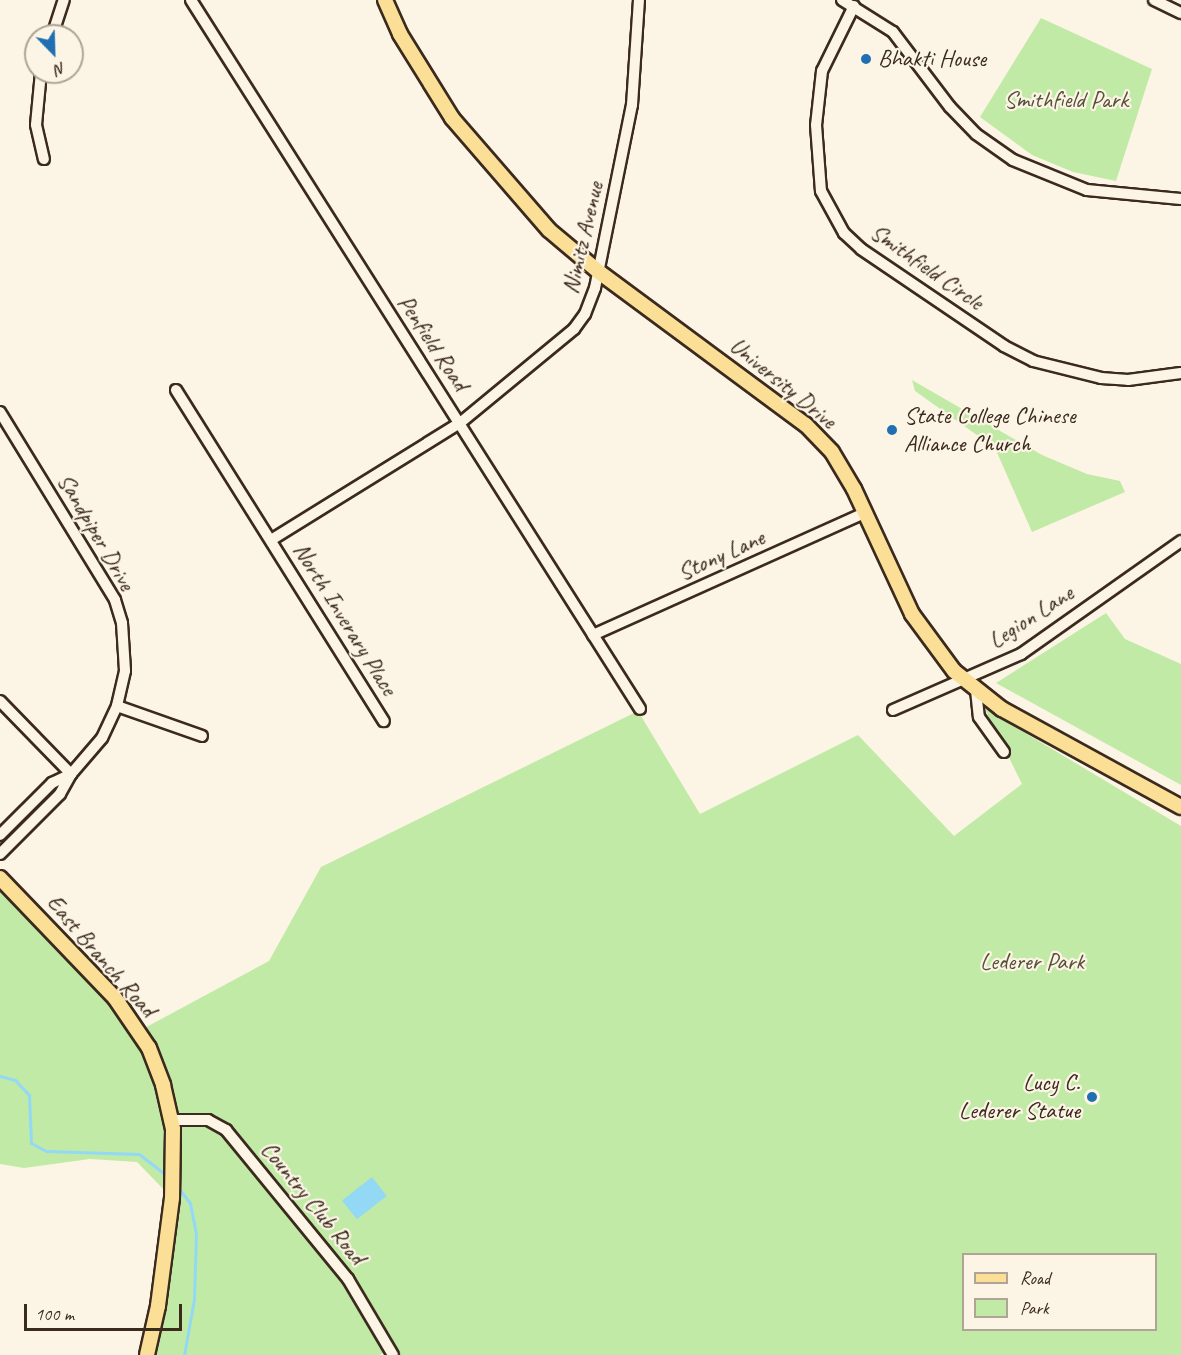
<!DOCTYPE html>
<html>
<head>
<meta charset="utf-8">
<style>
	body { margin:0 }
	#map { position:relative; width:1181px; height:1355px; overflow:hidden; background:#fcf5e5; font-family:Caveat,sans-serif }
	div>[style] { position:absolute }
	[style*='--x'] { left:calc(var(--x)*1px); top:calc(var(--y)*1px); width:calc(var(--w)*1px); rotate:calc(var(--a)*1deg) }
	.green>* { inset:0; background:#c1eaa6 }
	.water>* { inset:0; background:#93d9f5; transform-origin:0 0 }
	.stream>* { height:3px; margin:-1.5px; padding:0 1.5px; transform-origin:1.5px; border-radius:1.5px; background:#93d9f5 }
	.roads { filter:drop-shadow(2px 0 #3b2a1e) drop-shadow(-2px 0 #3b2a1e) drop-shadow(0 2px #3b2a1e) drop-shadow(0 -2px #3b2a1e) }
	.minor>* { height:10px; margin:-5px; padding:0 5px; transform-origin:5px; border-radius:5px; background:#fcf5e5 }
	.major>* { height:14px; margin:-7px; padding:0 7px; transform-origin:7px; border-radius:7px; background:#fbdf96 }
	.dots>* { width:16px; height:16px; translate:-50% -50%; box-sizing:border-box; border:3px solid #fcf5e5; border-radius:50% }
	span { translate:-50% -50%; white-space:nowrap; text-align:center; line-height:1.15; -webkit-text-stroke:4.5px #fcf5e5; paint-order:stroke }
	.poi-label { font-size:24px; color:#3b2a1e }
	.left { translate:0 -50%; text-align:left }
	.right { translate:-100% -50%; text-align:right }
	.park-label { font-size:24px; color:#565039 }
	.street-label { font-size:24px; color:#3b2a1e }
	.legend { position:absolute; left:962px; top:1253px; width:195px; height:78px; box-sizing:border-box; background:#fcf5e5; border:2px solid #afa495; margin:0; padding:8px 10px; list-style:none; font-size:18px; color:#3b2a1e }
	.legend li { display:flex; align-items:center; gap:12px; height:30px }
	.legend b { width:30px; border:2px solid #afa495 }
	.north { position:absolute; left:24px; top:24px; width:60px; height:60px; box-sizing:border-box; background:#fcf5e5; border:2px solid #afa495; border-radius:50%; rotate:157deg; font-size:16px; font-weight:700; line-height:24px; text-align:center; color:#3b2a1e }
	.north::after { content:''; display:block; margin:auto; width:21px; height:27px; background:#1f6fb2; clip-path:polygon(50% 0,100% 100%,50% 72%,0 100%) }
	.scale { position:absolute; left:24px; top:1304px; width:158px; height:27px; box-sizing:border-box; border:3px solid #3b2a1e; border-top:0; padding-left:8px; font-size:18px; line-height:21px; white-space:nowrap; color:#3b2a1e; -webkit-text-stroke:4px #fcf5e5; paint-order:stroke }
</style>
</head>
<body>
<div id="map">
	<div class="green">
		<div style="clip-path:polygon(1041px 18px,1152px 69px,1116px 181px,1073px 172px,1032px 155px,980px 117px)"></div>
		<div style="clip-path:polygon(912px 380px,1042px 455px,1087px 474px,1120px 481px,1125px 492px,1032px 532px,995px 448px,915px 391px)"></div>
		<div style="clip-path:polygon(1106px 613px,1125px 639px,1181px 664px,1181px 785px,996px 683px)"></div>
		<div style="clip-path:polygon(evenodd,985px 709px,1181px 826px,1181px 1355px,393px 1355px,389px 1349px,380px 1355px,147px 1355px,171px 1197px,137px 1162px,90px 1159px,24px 1168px,0 1164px,0 878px,139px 1031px,269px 961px,321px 867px,638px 711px,700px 814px,858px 735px,954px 836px,1022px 784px,985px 709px,964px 1254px,1156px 1254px,1156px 1330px,964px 1330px,964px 1254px)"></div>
	</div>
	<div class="water">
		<div style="left:372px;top:1177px;width:24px;height:38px;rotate:52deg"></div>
	</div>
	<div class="stream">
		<div style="--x:0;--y:1076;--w:16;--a:15"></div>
		<div style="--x:15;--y:1080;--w:21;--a:47"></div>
		<div style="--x:29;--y:1095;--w:48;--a:87.6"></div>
		<div style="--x:31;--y:1143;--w:17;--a:28"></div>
		<div style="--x:46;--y:1151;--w:93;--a:1.8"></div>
		<div style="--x:139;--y:1154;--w:37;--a:38"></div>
		<div style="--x:177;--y:1186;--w:21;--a:53"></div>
		<div style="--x:190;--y:1203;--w:32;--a:79"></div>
		<div style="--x:196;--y:1234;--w:65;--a:91.8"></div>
		<div style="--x:194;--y:1299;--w:57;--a:100.1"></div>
	</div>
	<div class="roads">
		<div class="minor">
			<div style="--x:191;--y:0;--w:839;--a:57.65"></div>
			<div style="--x:842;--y:0;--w:60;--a:32.1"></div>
			<div style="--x:893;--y:32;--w:94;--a:52.8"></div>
			<div style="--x:950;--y:107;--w:37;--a:46"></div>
			<div style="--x:976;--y:134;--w:45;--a:35.1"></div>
			<div style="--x:1013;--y:160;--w:80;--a:22.1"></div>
			<div style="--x:1087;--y:190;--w:94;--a:5.5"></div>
			<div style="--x:1154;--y:0;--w:30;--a:26"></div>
			<div style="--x:854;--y:6;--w:72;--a:116.2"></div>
			<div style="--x:822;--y:71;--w:54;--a:96.3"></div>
			<div style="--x:816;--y:125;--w:66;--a:85.7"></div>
			<div style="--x:821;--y:191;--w:48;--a:61.3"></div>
			<div style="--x:844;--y:233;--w:23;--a:43"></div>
			<div style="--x:861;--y:249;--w:173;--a:34.1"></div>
			<div style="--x:1004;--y:346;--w:33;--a:27"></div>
			<div style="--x:1033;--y:361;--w:70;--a:14"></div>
			<div style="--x:1101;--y:378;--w:27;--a:4"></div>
			<div style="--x:1128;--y:380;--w:53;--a:-7.5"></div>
			<div style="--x:52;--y:36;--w:38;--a:-72"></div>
			<div style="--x:41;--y:72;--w:53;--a:95.4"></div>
			<div style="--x:36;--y:125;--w:35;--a:77"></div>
			<div style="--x:176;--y:390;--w:391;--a:57.9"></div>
			<div style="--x:0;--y:412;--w:220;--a:58.5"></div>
			<div style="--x:115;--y:600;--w:24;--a:73"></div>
			<div style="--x:122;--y:623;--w:48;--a:86.4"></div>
			<div style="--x:125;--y:671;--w:36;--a:103"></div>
			<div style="--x:117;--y:706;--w:35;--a:115"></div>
			<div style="--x:102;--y:738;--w:48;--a:130.7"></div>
			<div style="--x:71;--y:774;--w:23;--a:119"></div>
			<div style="--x:60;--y:794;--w:85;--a:135"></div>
			<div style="--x:271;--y:540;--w:222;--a:-31.8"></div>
			<div style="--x:460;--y:423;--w:148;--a:-39.5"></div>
			<div style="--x:574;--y:329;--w:19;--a:-54"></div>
			<div style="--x:585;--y:314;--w:28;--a:-69"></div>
			<div style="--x:595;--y:288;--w:187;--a:-78.6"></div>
			<div style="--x:632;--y:105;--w:105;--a:-86.2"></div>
			<div style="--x:593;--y:635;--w:298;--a:-24.2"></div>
			<div style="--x:976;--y:690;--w:27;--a:84"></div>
			<div style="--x:979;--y:717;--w:43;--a:54.5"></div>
			<div style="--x:0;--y:701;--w:102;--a:45.8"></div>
			<div style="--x:117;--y:706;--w:90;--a:19.4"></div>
			<div style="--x:893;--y:710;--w:140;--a:-23.6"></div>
			<div style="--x:1021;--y:654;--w:196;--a:-35.2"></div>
			<div style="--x:0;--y:835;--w:74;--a:-45"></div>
			<div style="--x:52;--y:783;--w:21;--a:-25"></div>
			<div style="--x:171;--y:1120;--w:37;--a:0"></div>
			<div style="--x:208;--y:1120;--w:21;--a:29"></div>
			<div style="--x:226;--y:1130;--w:193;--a:50.7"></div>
			<div style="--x:348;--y:1279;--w:88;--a:59.4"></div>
		</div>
		<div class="major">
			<div style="--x:385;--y:0;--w:37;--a:66"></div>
			<div style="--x:400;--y:34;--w:99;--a:58.2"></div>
			<div style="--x:452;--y:118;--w:148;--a:49.1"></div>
			<div style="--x:549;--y:230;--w:65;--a:40"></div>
			<div style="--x:599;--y:272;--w:257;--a:36.5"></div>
			<div style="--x:806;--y:425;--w:37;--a:46"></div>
			<div style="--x:832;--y:452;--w:43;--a:59.3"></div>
			<div style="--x:854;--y:489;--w:138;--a:65.1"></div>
			<div style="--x:912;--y:614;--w:71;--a:53.6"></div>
			<div style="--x:954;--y:671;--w:61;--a:38.4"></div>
			<div style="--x:1002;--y:709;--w:204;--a:28.7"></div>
			<div style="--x:0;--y:878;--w:166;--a:46.2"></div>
			<div style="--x:115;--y:998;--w:60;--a:55.8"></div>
			<div style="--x:149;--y:1048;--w:40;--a:69"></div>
			<div style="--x:163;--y:1085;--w:45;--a:77.2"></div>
			<div style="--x:173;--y:1129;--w:69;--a:90.8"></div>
			<div style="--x:172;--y:1198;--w:109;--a:97.4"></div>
			<div style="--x:158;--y:1306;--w:50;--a:102.7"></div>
		</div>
	</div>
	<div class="dots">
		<div style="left:866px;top:59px;background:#1f6fb2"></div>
		<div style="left:892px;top:430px;background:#1f6fb2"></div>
		<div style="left:1092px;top:1097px;background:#1f6fb2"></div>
	</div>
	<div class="poi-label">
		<span class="left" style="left:878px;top:59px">Bhakti House</span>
		<span class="left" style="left:904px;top:430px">State College Chinese<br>Alliance Church</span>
		<span class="right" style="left:1080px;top:1097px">Lucy C.<br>Lederer Statue</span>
	</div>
	<div class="park-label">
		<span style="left:1066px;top:100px">Smithfield Park</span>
		<span style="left:1032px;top:962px">Lederer Park</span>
	</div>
	<div class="street-label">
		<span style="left:583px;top:238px;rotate:-77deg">Nimitz Avenue</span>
		<span style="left:927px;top:267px;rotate:35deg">Smithfield Circle</span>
		<span style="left:433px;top:343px;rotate:57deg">Penfield Road</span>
		<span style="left:783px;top:383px;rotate:39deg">University Drive</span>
		<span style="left:96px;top:532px;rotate:60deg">Sandpiper Drive</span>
		<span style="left:721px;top:555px;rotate:-24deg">Stony Lane</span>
		<span style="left:1031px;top:617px;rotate:-33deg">Legion Lane</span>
		<span style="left:345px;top:619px;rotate:58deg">North Inverary Place</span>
		<span style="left:101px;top:956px;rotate:49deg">East Branch Road</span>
		<span style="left:313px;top:1203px;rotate:51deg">Country Club Road</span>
	</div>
	<ul class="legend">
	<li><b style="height:8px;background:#fbdf96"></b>Road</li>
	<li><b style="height:16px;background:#c1eaa6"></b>Park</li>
	</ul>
	<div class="north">N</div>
	<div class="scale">100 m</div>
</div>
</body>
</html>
